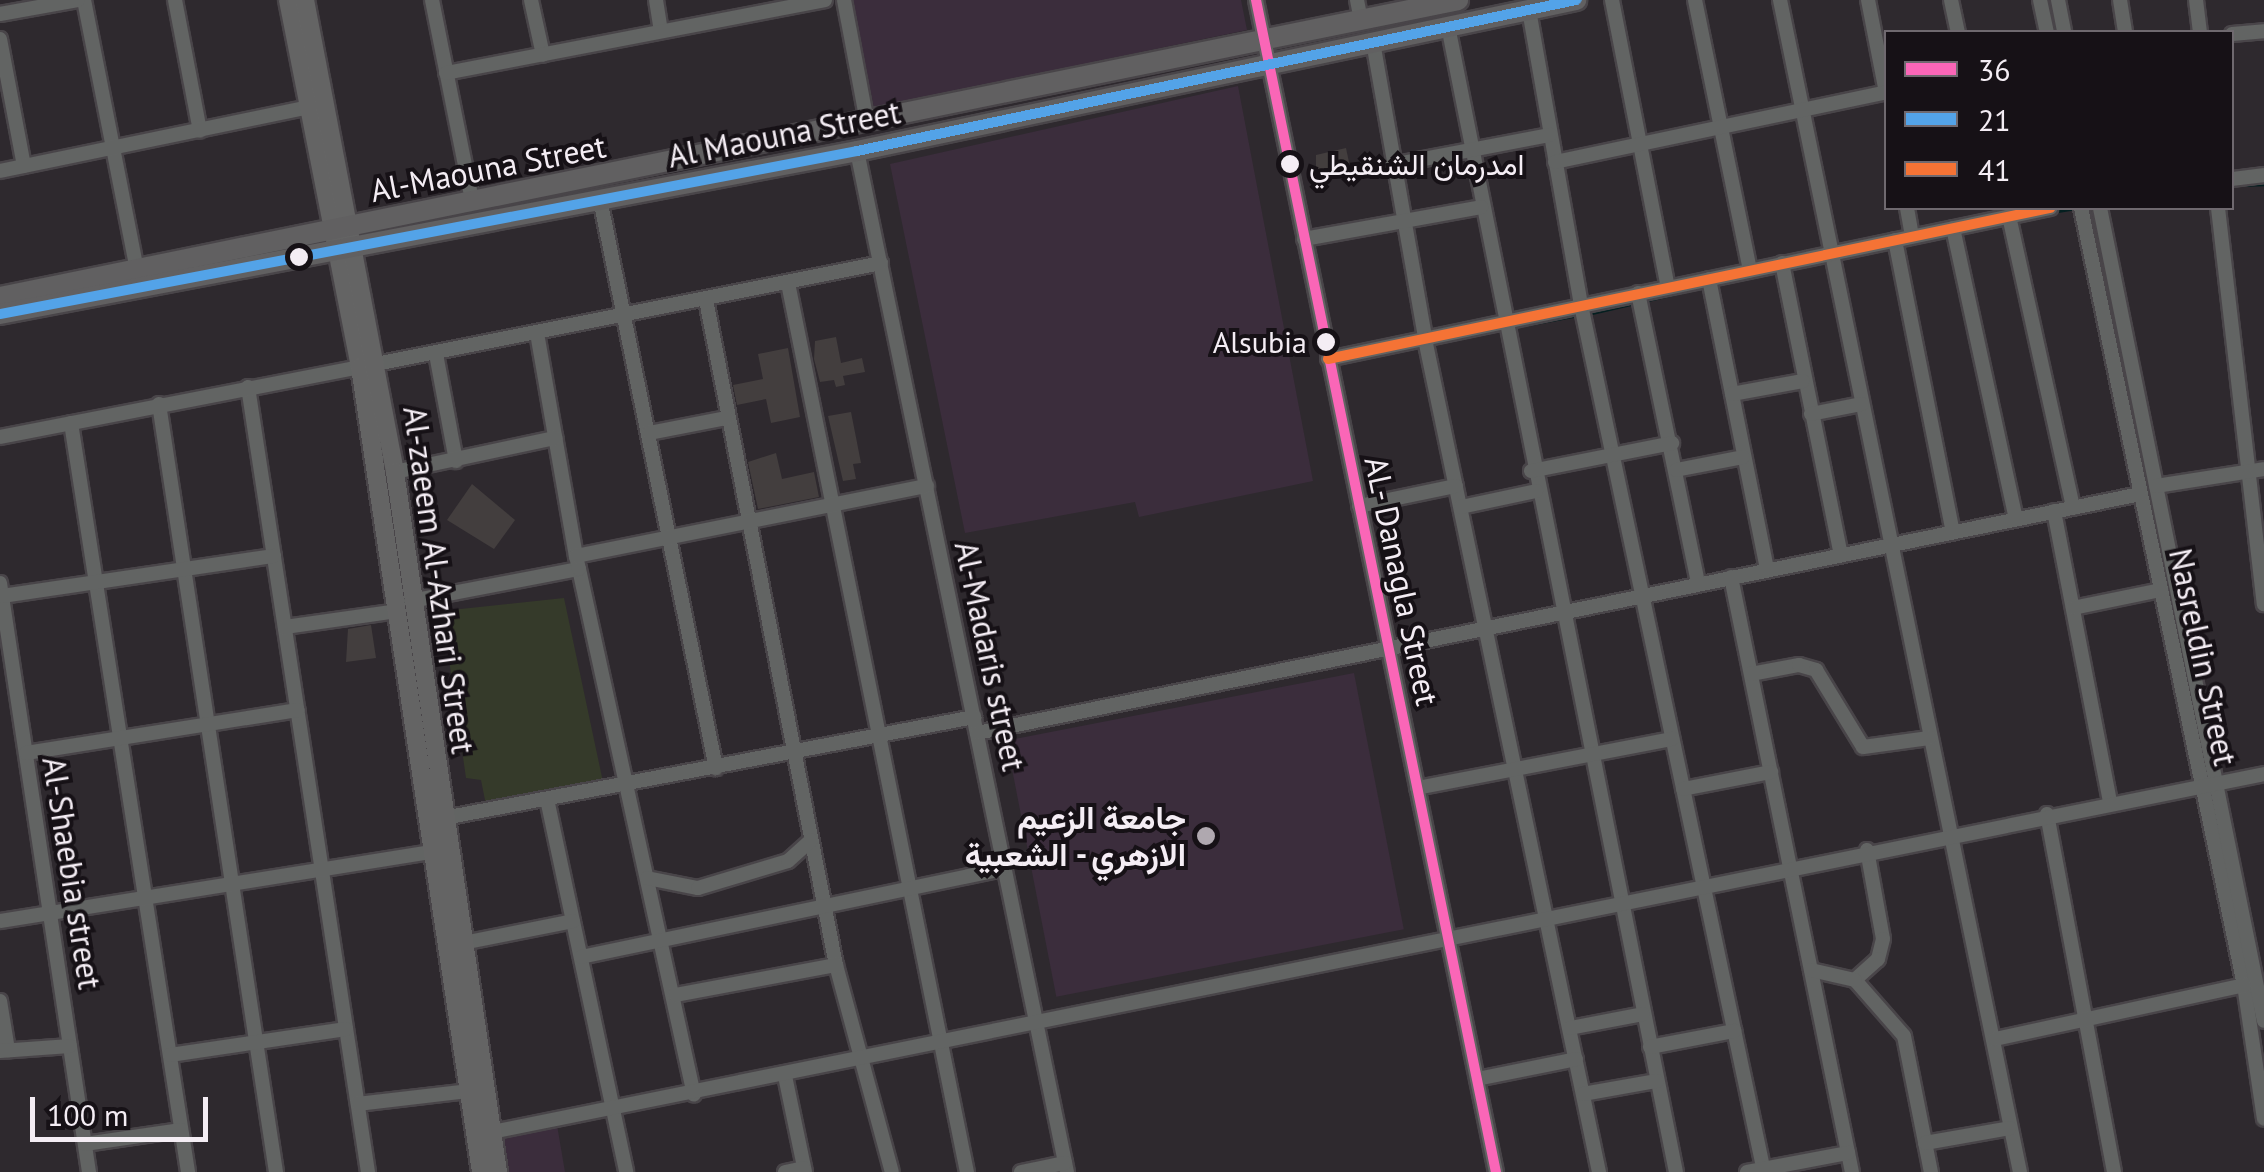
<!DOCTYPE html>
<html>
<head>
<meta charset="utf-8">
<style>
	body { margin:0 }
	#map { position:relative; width:2264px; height:1172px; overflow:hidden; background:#2e292e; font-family:"PT Sans",Vazirmatn,sans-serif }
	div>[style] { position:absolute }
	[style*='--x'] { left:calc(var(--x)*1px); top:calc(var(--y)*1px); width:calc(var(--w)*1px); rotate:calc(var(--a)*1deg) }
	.built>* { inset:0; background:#3b2d3c; transform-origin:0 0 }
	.green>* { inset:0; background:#353a2a }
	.stream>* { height:4px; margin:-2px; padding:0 2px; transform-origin:2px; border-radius:2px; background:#041f20 }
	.building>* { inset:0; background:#433e3e }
	.roads { filter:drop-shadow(2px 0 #494549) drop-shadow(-2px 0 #494549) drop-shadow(0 2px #494549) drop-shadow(0 -2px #494549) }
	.minor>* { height:14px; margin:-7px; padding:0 7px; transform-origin:7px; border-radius:7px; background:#626463 }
	.major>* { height:18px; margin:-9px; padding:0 9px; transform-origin:9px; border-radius:9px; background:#646464 }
	.highway>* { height:20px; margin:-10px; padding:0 10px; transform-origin:10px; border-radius:10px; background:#616061 }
	.bus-1>* { height:10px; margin:-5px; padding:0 5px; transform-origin:5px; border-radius:5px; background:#fa66b7 }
	.bus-2>* { height:10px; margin:-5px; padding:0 5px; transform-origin:5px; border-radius:5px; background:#53a3e8 }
	.bus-3>* { height:10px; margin:-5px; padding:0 5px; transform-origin:5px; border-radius:5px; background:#f57335 }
	.dots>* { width:28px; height:28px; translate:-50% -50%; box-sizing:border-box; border:5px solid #161116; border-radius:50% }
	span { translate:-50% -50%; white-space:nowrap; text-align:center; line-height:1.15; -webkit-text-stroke:8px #161116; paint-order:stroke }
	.bus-label { font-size:30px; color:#f4edf4 }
	.left { translate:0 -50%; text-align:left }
	.right { translate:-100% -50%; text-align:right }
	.street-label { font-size:32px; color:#f4edf4 }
	.poi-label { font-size:32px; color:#f4edf4; font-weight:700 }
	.legend { position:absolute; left:1884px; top:30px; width:350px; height:180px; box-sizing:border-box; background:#161116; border:2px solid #6f696f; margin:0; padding:12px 18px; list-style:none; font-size:30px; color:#f4edf4 }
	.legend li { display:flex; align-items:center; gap:20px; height:50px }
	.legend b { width:50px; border:2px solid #6f696f }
	.scale { position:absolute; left:30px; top:1097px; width:178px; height:45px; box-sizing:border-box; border:5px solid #f4edf4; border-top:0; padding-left:12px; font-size:30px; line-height:35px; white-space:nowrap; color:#f4edf4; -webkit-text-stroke:8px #161116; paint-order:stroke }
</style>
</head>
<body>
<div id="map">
	<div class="built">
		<div style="clip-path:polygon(852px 0,1241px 0,1247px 30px,874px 108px)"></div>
		<div style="clip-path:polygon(1238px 86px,1313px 481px,1139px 517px,1135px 502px,965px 533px,890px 164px)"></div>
		<div style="left:1354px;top:673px;width:261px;height:354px;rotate:79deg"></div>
		<div style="clip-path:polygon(557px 1125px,565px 1172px,501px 1172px,496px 1137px)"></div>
	</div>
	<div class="green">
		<div style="clip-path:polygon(564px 598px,603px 782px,486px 805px,481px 780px,466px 778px,442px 611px)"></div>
	</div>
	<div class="stream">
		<div style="--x:2239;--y:185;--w:25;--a:-2"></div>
		<div style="--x:2052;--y:212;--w:25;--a:-9"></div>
		<div style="--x:1588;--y:314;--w:106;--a:-13.1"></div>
		<div style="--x:1514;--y:327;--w:66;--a:-10.5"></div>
	</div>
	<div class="building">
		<div style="clip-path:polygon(1346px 148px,1350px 167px,1316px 174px,1316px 155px)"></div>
		<div style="clip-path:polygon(836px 337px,841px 363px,862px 358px,865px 372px,843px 376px,845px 385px,836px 387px,834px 380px,820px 382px,814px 359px,815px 341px)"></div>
		<div style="clip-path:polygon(788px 348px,800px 417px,771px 423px,766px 399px,737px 405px,733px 385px,763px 379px,758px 354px)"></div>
		<div style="clip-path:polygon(851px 412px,861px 463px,853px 464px,856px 479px,843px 481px,828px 416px)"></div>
		<div style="clip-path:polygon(776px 453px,782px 479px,814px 472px,819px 497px,758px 509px,748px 462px)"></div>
		<div style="clip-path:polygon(472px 484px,515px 520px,494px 549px,447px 520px)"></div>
		<div style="clip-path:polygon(371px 625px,376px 658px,346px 662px,348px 629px)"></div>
	</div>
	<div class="roads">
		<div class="minor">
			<div style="--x:84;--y:0;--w:275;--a:78.9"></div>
			<div style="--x:175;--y:0;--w:133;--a:79.2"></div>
			<div style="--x:432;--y:0;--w:205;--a:78.7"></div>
			<div style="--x:531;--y:0;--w:56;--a:77.7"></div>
			<div style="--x:656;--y:0;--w:30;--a:81"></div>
			<div style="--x:844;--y:0;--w:124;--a:79.3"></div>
			<div style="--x:1256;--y:0;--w:1196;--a:78.43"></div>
			<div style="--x:1357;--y:0;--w:20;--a:79"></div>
			<div style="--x:1612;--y:0;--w:292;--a:79"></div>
			<div style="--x:1695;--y:0;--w:276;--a:78.5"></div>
			<div style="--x:1780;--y:0;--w:1196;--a:78.43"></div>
			<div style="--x:1868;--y:0;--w:95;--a:79"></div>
			<div style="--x:1951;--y:0;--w:33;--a:78"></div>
			<div style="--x:2040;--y:0;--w:33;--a:78"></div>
			<div style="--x:2058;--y:0;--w:33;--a:79"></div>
			<div style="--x:2120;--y:0;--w:32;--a:81"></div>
			<div style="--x:2196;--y:0;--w:32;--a:83"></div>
			<div style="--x:1529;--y:10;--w:300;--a:80"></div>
			<div style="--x:1581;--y:305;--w:886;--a:78.08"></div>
			<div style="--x:0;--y:14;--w:79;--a:-10.2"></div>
			<div style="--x:1448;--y:26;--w:1168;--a:78.75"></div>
			<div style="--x:2232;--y:34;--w:32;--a:-5"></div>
			<div style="--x:0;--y:39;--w:129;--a:79.3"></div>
			<div style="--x:1373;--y:42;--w:307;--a:80"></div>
			<div style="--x:1426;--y:344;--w:846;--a:78.2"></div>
			<div style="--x:446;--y:73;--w:386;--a:-10.9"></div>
			<div style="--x:857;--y:151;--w:1042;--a:78.38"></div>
			<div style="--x:1555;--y:162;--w:338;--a:-11.9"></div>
			<div style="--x:1392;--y:165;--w:161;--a:-10.8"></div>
			<div style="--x:0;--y:171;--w:317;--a:-11.7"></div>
			<div style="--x:2232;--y:179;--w:32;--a:-7"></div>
			<div style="--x:600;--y:199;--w:581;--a:78.48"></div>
			<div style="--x:1907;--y:208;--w:28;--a:80"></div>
			<div style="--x:2081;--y:208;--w:794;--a:78.15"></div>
			<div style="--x:2244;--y:985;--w:135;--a:81.5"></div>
			<div style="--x:2100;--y:208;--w:829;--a:78.6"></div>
			<div style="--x:2218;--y:208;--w:399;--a:83.4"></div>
			<div style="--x:2009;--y:216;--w:299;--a:77.6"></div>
			<div style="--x:1953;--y:228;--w:298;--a:77.8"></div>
			<div style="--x:1304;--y:239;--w:180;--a:-10.2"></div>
			<div style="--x:1895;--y:240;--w:298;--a:78.8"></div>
			<div style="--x:1782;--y:263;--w:298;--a:78.6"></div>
			<div style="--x:1709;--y:279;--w:297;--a:78.7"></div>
			<div style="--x:788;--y:283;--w:907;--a:78.62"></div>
			<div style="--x:1638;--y:293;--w:297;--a:78.3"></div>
			<div style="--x:706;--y:300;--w:678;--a:78.94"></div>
			<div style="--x:836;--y:965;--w:214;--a:74.9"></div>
			<div style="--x:537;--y:333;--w:226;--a:80.1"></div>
			<div style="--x:436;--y:354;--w:109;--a:79.4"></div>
			<div style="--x:1328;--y:359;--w:738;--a:-11.81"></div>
			<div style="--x:376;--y:364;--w:515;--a:-11.31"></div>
			<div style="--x:248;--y:387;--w:794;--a:81.31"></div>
			<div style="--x:1732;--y:394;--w:72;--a:-10.4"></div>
			<div style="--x:159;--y:404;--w:777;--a:81.34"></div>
			<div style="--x:1811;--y:414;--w:52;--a:-11.1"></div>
			<div style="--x:71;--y:423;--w:758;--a:81.12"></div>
			<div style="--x:649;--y:433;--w:79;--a:-10.9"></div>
			<div style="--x:0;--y:437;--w:367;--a:-11"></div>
			<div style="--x:1676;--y:470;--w:68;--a:-11"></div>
			<div style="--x:1531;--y:471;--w:144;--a:-11.2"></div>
			<div style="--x:395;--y:472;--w:164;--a:-12"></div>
			<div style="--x:2156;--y:486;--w:109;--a:-8.9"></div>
			<div style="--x:1359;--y:506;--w:99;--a:-11.7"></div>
			<div style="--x:1461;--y:507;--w:77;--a:-12"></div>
			<div style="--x:2054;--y:511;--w:296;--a:79.1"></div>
			<div style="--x:579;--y:569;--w:538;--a:77.67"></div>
			<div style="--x:1731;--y:577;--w:607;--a:78.51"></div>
			<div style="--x:0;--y:583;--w:596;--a:81.41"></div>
			<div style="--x:2;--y:596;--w:275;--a:-8.4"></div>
			<div style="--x:411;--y:601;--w:171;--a:-10.8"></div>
			<div style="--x:579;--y:569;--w:13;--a:-103"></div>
			<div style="--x:576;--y:556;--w:358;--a:-11.3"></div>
			<div style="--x:2073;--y:608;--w:90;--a:-11.6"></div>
			<div style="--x:285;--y:627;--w:113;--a:-8.1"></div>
			<div style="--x:1751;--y:674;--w:49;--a:-10.6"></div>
			<div style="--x:1799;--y:665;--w:18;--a:16"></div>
			<div style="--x:1816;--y:670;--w:90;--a:58.6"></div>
			<div style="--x:1863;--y:747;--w:67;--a:-7.8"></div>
			<div style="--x:977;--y:733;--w:1187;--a:-11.61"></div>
			<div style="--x:26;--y:753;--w:275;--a:-9"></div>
			<div style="--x:1417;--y:788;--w:260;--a:-10.9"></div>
			<div style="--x:1683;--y:789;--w:90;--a:-10.9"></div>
			<div style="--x:547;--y:799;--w:381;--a:78"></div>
			<div style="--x:2047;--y:814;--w:364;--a:79.4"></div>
			<div style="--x:444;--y:818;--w:540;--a:-10.79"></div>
			<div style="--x:1867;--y:850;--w:90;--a:79.8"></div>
			<div style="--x:1883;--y:939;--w:21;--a:104"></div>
			<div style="--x:1878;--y:959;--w:31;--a:138"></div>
			<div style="--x:1855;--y:980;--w:74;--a:48.8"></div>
			<div style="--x:1904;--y:1036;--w:139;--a:78.8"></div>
			<div style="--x:647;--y:878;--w:52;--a:11.1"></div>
			<div style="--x:698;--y:888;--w:94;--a:-16.7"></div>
			<div style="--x:788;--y:861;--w:31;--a:-42"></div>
			<div style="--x:0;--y:921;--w:438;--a:-9.1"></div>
			<div style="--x:463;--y:943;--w:112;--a:-11.3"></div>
			<div style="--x:581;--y:957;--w:430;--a:-11.8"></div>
			<div style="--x:1811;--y:970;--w:45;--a:12.8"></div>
			<div style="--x:675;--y:995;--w:164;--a:-10.6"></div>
			<div style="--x:0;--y:1001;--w:50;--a:80.7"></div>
			<div style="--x:1570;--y:1028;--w:74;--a:-10.9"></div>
			<div style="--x:1995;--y:1039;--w:255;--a:-12.2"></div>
			<div style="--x:1650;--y:1047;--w:86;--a:-10.8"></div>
			<div style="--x:0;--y:1051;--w:70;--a:-4.1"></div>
			<div style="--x:170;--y:1055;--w:178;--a:-8.4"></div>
			<div style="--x:785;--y:1076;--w:98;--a:78.2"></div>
			<div style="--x:1477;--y:1079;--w:101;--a:-11.4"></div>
			<div style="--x:1583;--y:1094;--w:75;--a:-10"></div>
			<div style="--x:358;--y:1104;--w:112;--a:-6.7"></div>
			<div style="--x:492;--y:1132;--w:1808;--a:-11.42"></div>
			<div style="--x:1925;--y:1143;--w:86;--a:-10"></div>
			<div style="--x:85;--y:1144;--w:97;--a:-8.3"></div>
			<div style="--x:785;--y:1172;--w:19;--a:-12"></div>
			<div style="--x:1021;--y:1172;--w:45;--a:-11.6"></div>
			<div style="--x:1747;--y:1172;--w:103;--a:-10.7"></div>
		</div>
		<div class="major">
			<div style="--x:288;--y:0;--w:374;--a:78.9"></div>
			<div style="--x:360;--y:367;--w:814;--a:81.45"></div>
			<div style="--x:305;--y:0;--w:481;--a:79.2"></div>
			<div style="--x:395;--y:472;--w:708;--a:81.63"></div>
		</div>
		<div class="highway">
			<div style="--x:0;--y:297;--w:1488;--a:-11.51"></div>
			<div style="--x:0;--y:314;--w:872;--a:-10.77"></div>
			<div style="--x:857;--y:151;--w:735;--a:-11.86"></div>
		</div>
	</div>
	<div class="bus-1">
		<div style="--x:1256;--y:0;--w:1196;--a:78.43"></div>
	</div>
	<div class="bus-2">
		<div style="--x:0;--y:314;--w:872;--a:-10.77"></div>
		<div style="--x:857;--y:151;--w:735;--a:-11.86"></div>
	</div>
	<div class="bus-3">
		<div style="--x:1328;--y:359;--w:738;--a:-11.81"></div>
	</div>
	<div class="dots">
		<div style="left:1290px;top:164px;background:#f4edf4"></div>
		<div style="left:299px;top:257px;background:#f4edf4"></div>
		<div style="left:1326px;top:342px;background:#f4edf4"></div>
		<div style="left:1206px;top:836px;background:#afa8af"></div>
	</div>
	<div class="bus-label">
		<span class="left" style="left:1309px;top:164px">امدرمان الشنقيطي</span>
		<span class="right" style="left:1307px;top:342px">Alsubia</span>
	</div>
	<div class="street-label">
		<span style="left:784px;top:134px;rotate:-11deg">Al Maouna Street</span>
		<span style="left:488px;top:168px;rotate:-11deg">Al-Maouna Street</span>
		<span style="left:439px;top:580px;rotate:82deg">Al-zaeem Al-Azhari Street</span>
		<span style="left:1402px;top:581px;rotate:78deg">AL- Danagla Street</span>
		<span style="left:990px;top:656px;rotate:78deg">Al-Madaris street</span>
		<span style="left:2203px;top:657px;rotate:78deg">Nasreldin Street</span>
		<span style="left:72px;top:873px;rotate:81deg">Al-Shaebia street</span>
	</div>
	<div class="poi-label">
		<span class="right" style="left:1186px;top:836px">جامعة الزعيم<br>الازهري - الشعبية</span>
	</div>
	<ul class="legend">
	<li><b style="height:12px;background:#fa66b7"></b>36</li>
	<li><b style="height:12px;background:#53a3e8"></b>21</li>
	<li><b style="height:12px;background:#f57335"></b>41</li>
	</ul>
	<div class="scale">100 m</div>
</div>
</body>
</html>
